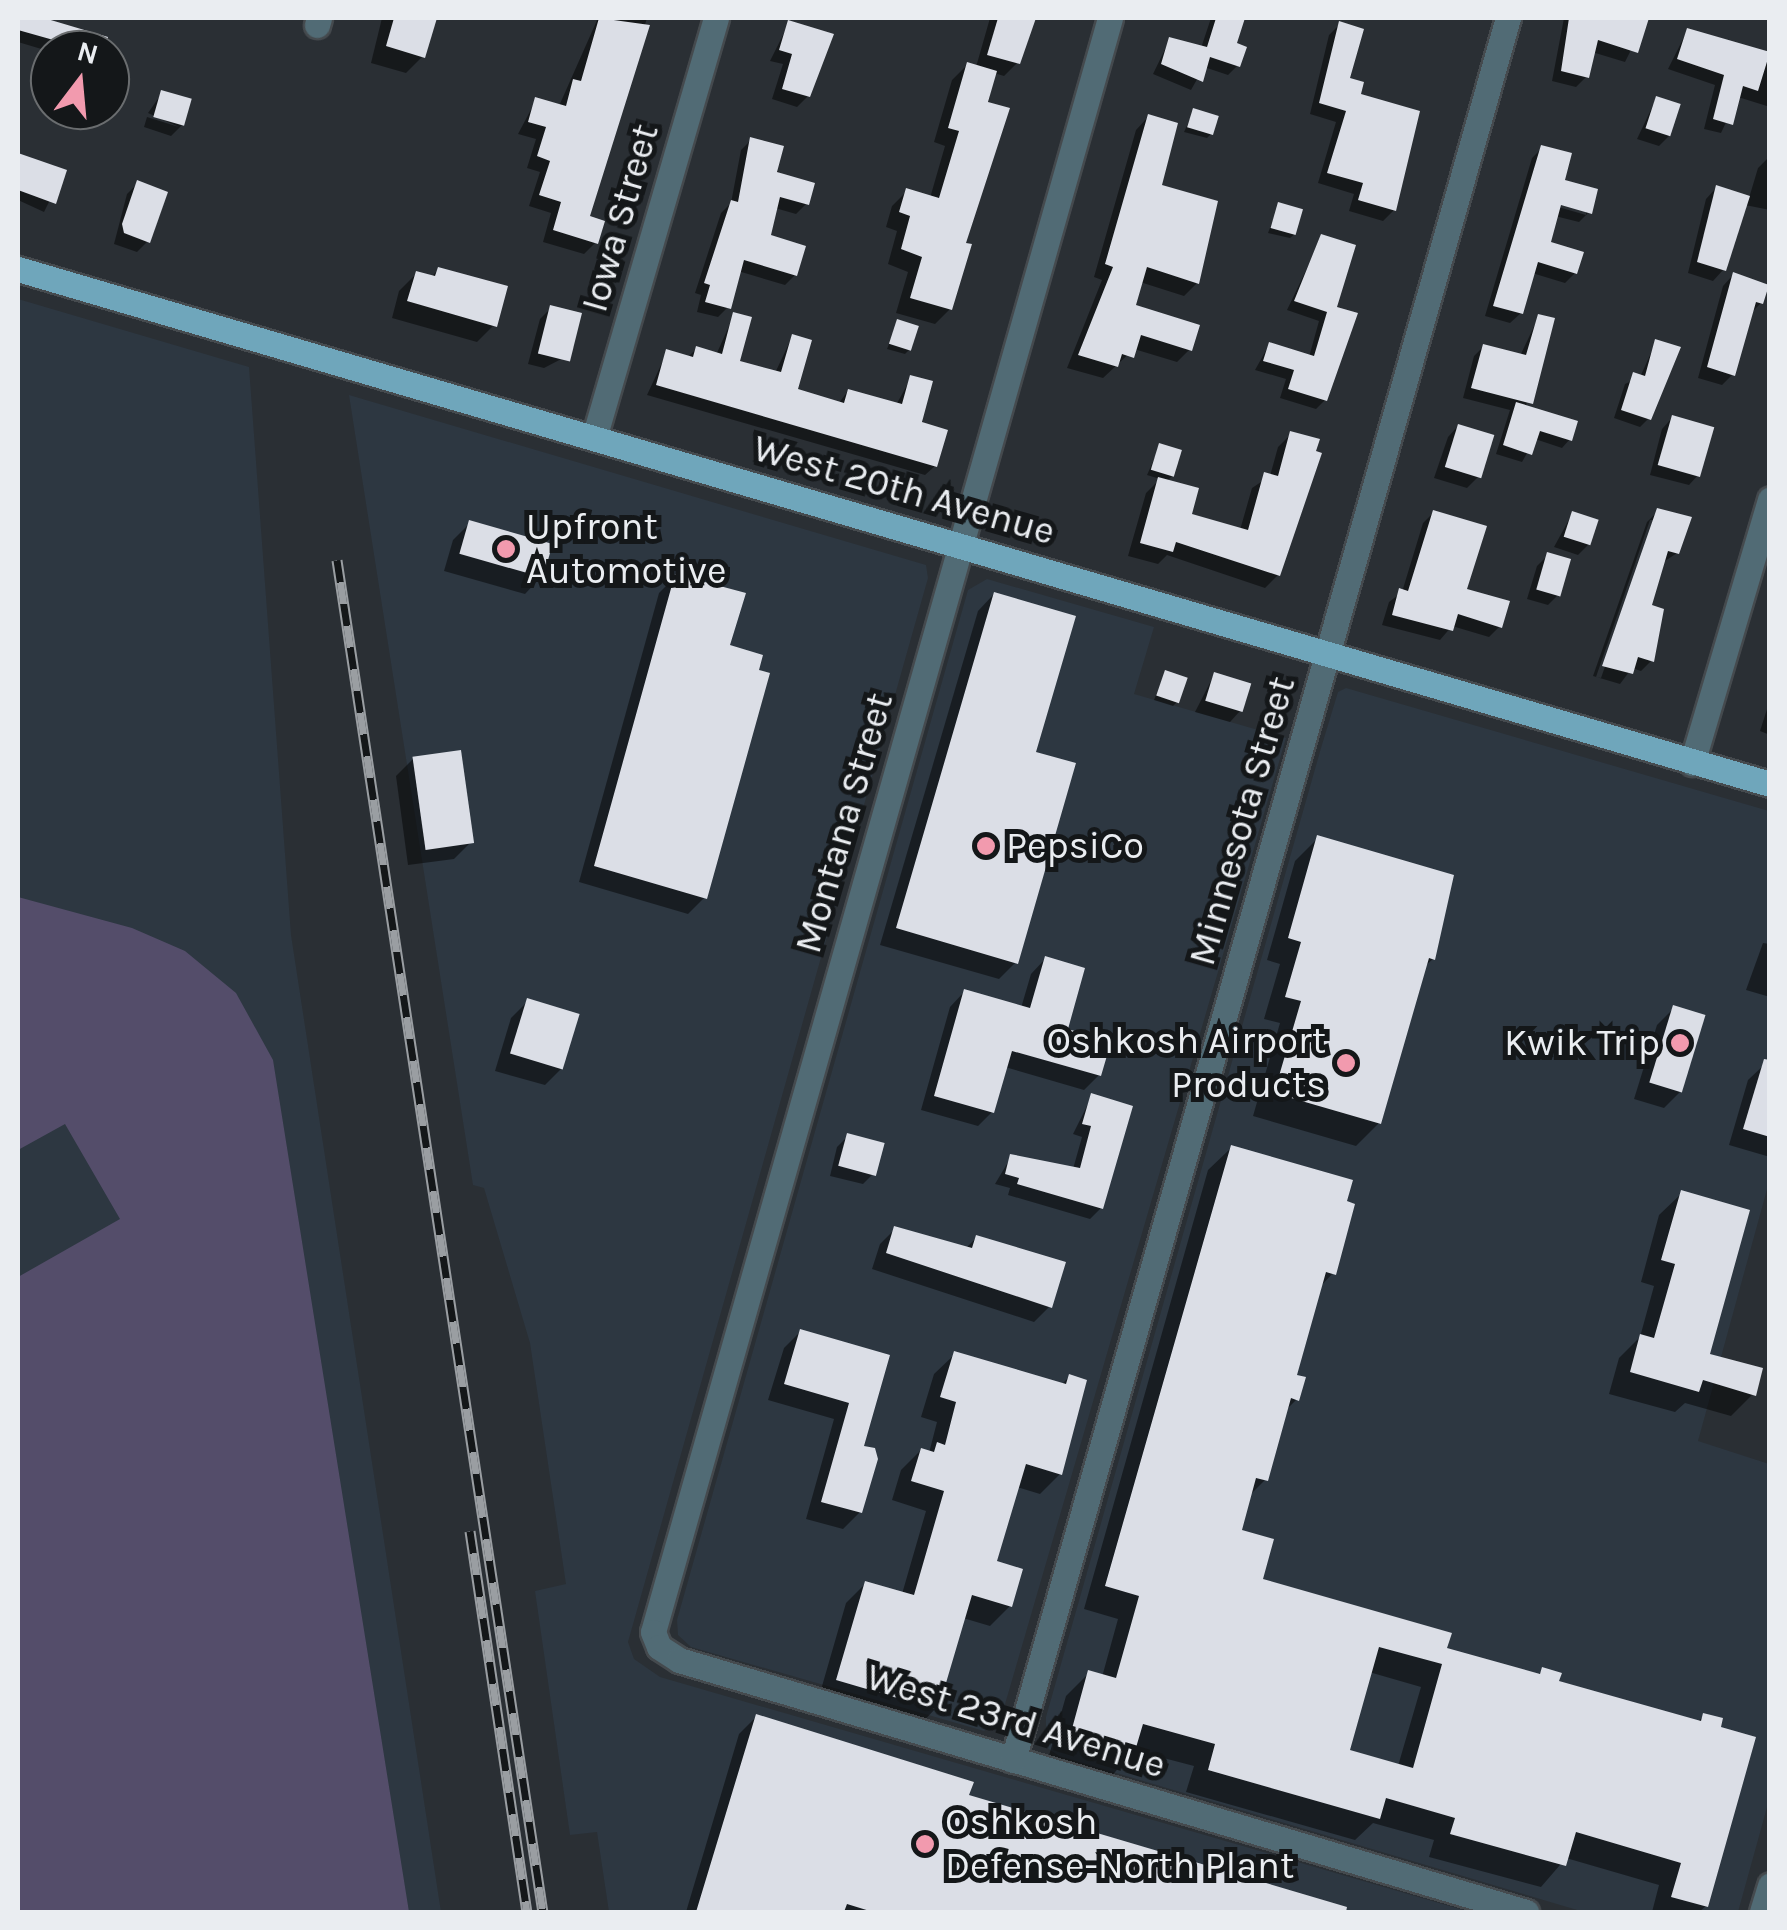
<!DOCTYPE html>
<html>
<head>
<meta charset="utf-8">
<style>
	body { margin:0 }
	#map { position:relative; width:1787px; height:1930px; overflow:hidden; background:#2a2f34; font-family:Karla,sans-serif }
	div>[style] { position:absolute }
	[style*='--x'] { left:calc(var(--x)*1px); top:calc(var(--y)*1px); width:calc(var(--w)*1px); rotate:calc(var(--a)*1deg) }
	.built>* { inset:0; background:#2d3741 }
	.green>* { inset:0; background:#544d6a }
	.shadow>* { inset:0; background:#0007 }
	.building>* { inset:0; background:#dbdee6; transform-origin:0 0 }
	.roads { filter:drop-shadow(2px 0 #454a4e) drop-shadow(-2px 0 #454a4e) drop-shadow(0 2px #454a4e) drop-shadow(0 -2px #454a4e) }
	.minor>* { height:25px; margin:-12.5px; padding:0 12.5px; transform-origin:12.5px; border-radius:12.5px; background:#516b75 }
	.major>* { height:25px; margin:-12.5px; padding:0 12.5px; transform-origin:12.5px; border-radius:12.5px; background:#6fa6bb }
	.rail>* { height:11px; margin-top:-5.5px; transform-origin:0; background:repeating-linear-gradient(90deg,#141719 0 22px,#9a9ea2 0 44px); box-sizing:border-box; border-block:2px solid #9a9ea2 }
	.dots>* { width:28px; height:28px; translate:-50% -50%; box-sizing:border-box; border:5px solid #141719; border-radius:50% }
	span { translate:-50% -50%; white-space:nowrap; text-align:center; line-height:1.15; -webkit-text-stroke:10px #141719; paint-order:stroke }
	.street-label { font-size:38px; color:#eaedf1 }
	.poi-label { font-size:38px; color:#eaedf1 }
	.left { translate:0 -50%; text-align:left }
	.right { translate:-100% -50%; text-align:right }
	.frame { position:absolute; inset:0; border:20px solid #eaedf1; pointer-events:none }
	.north { position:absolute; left:30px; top:30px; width:100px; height:100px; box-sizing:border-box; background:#141719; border:2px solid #6a6d6f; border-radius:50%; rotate:16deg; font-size:28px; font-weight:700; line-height:40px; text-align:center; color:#eaedf1 }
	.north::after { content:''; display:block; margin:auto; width:35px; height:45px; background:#f29aae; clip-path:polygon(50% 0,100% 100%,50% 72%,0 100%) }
</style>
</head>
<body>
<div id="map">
	<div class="built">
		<div style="clip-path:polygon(18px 299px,249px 367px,291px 935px,441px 1912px,18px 1912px)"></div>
		<div style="clip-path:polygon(349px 395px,926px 565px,928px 578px,628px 1642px,634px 1659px,660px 1677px,1470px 1912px,609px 1912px,597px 1832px,570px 1835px,535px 1591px,566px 1584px,530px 1343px,484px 1188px,473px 1185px)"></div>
		<div style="clip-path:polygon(987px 579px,1154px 627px,1134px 694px,1286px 738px,1001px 1718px,984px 1731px,691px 1647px,678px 1635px,677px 1620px,968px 590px)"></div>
		<div style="clip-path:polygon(1346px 688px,1769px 811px,1769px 1182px,1698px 1441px,1769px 1464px,1769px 1800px,1738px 1912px,1584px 1912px,1059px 1756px,1046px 1747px,1046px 1717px,1321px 748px,1338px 692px)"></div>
	</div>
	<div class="green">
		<div style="clip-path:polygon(18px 897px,132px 928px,185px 951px,236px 993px,273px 1060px,409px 1912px,18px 1912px,18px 1277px,120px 1219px,65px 1124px,18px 1150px)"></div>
	</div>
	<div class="shadow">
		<div style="clip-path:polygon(18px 18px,105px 38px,101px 50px,50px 50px,50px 64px,45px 62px,48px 51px,18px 42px)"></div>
		<div style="clip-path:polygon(382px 18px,434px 18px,423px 56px,406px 73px,371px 63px)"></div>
		<div style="clip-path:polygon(598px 18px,647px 18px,587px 218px,595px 243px,584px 254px,543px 242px,551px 213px,529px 206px,540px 172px,527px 168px,536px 139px,518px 134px,536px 100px,559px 106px)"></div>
		<div style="clip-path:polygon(990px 18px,1034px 18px,1017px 63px,1004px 76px,994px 73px,950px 309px,935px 324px,896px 313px,908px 272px,888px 264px,897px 231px,886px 227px,892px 206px,907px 191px,930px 198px,945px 146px,934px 142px,952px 80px,967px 65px,976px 67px)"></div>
		<div style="clip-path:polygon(1211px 18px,1242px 18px,1234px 45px,1238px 65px,1228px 75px,1204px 67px,1191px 90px,1153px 74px,1170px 39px,1201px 48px)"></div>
		<div style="clip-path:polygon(1564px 18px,1647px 18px,1625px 62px,1592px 52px,1587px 76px,1576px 87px,1552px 81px)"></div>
		<div style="clip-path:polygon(789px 23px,808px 96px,797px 107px,772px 99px,783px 64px,770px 61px)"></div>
		<div style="clip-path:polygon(1340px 24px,1347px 79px,1394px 210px,1383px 221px,1349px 211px,1354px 194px,1318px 183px,1336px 122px,1310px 114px,1329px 35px)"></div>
		<div style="clip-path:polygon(1687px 31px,1770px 54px,1770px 107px,1738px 97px,1721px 133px,1704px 129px,1715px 85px,1668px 69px)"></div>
		<div style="clip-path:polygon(162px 93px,182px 125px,171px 136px,144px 127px,147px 117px,179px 127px,148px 113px)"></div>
		<div style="clip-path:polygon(1656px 99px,1670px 135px,1659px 146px,1637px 139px)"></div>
		<div style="clip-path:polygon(1194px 111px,1212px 133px,1207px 138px,1184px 132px)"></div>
		<div style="clip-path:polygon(1148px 117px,1159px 186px,1197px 283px,1184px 296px,1140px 282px,1133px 307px,1190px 349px,1177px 362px,1134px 349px,1103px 378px,1067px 368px,1102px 280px,1094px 277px,1136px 130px)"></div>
		<div style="clip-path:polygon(751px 140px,806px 204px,796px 214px,775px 208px,768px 237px,795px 275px,785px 285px,738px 271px,728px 307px,718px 317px,697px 312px,701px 295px,695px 293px,721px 213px,731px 203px,741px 150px)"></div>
		<div style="clip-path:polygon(evenodd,1542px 148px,1589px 212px,1579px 222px,1555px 216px,1548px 243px,1575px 273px,1565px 283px,1532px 273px,1521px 313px,1510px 323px,1485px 316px,1532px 158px,1542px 148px,1550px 200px,1586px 209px,1586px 215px,1548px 204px,1550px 200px)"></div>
		<div style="clip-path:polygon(18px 154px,64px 172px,44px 212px,18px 200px)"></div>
		<div style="clip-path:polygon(1768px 158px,1770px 210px,1745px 205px,1723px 270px,1713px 281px,1688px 273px,1706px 199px,1716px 188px,1749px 198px,1758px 168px)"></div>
		<div style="clip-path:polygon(138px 183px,148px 241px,137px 252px,114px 244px,127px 194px)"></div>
		<div style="clip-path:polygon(1279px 205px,1295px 234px,1290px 238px,1268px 233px)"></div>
		<div style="clip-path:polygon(1322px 237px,1334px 309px,1325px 400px,1316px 409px,1280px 398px,1286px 379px,1255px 370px,1269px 345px,1309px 357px,1319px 321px,1287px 310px)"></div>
		<div style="clip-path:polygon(438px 270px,494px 325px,477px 342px,392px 318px,399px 291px,416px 274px,430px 278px)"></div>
		<div style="clip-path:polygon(1733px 275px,1761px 303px,1750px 314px,1733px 374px,1722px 385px,1698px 378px,1723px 286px)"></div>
		<div style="clip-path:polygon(551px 308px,569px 355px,544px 368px,528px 364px,540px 319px)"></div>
		<div style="clip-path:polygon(734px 315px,737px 363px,775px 373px,792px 337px,795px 391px,838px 404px,848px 391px,896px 405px,911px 378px,935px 466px,925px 475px,647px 395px,667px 352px,687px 358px,697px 348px,716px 355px)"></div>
		<div style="clip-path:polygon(1539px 316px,1526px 407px,1570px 439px,1562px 448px,1535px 439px,1522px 462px,1496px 454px,1510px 410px,1463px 398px,1474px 356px,1484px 346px,1520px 356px)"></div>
		<div style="clip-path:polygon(898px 322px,910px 349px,905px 354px,887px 349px)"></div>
		<div style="clip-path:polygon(1656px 342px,1649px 418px,1640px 427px,1614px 418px,1625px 384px,1640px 377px)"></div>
		<div style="clip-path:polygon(1672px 418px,1699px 474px,1689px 485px,1650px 475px,1662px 429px)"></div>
		<div style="clip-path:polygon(1458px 426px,1478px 477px,1467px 488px,1434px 478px,1448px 437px)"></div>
		<div style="clip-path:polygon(1291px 434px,1319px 454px,1278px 575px,1265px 588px,1167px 555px,1158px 564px,1128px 556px,1146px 493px,1160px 479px,1147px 475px,1160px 446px,1172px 476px,1167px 481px,1189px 516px,1240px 530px,1252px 488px,1270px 476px,1278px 447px)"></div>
		<div style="clip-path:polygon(evenodd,1658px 511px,1677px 553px,1662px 563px,1649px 607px,1652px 660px,1641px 671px,1632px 668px,1620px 684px,1593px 676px,1647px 522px,1658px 511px,1650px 520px,1656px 520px,1601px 678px,1596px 677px,1650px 520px)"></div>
		<div style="clip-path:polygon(1434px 512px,1464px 591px,1500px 626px,1489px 637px,1452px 626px,1440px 640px,1382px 625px,1389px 602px,1402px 592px,1423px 523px)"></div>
		<div style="clip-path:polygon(1572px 514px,1589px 544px,1578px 555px,1554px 547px)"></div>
		<div style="clip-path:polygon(470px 523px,541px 577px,525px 594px,444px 571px,453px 540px)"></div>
		<div style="clip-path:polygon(1548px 555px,1559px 594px,1548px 605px,1527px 599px,1537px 566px)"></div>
		<div style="clip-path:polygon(676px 576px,727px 647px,705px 897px,688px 914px,579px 882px,659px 593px)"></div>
		<div style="clip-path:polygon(994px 594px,1033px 753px,1016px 962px,999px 979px,880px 945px,978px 611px)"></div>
		<div style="clip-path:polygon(1165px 673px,1178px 701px,1173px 706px,1154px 700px)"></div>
		<div style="clip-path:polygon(1214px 675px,1240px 711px,1230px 722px,1195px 712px)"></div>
		<div style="clip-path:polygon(1769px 703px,1770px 703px,1770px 735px,1760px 731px)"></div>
		<div style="clip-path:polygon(413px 759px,471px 842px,454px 859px,408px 865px,396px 776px)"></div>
		<div style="clip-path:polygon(1318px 838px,1433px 959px,1423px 968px,1379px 1123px,1356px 1146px,1253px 1116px,1280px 1023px,1264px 1019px,1280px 964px,1267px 960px,1295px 861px)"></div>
		<div style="clip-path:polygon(1763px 943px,1770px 944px,1770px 997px,1746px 990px)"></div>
		<div style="clip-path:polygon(1045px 959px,1065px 1031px,1099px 1075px,1084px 1090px,1005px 1067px,992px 1112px,978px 1126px,921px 1110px,950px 1007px,964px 992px,1021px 1008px,1031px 974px)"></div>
		<div style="clip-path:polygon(528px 1001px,562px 1068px,545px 1085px,495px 1071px,511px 1018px)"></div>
		<div style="clip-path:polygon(1674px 1008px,1681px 1091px,1664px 1108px,1634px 1099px,1657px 1025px)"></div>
		<div style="clip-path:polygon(1765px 1064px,1770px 1065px,1770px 1157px,1729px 1145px,1748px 1080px)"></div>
		<div style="clip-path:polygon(1092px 1096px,1101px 1208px,1090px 1219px,1008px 1195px,1010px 1188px,995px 1184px,1011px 1157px,1073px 1169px,1082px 1137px,1073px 1134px)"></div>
		<div style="clip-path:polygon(848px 1136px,874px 1173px,863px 1184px,830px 1176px,837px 1147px)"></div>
		<div style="clip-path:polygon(evenodd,1231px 1148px,1333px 1273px,1320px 1287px,1294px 1376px,1297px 1399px,1285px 1411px,1265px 1480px,1248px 1497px,1238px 1531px,1260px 1581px,1444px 1650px,1537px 1676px,1543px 1670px,1556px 1682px,1697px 1722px,1704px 1716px,1706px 1906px,1699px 1912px,1652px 1912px,1659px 1885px,1566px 1858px,1541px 1887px,1429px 1857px,1434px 1840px,1373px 1823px,1355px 1840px,1186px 1792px,1194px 1766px,1133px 1750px,1107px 1782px,1048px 1759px,1066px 1696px,1089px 1673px,1102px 1677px,1118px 1619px,1084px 1609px,1208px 1170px,1231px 1148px,1369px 1672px,1421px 1687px,1398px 1766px,1346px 1751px,1369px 1672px)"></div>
		<div style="clip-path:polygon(1682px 1193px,1707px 1356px,1753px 1394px,1731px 1416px,1685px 1403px,1675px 1412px,1609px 1394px,1619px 1358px,1640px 1337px,1654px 1286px,1641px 1282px,1659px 1215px)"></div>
		<div style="clip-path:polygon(895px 1229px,965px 1249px,976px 1238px,1049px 1307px,1034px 1322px,872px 1269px,880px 1244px)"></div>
		<div style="clip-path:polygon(801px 1331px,887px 1357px,861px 1447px,860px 1512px,843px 1529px,806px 1519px,834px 1419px,768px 1400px,784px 1348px)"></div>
		<div style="clip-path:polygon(955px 1354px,1061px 1385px,1069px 1377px,1060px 1474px,1040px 1494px,1017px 1487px,994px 1562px,1010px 1606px,990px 1626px,963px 1618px,936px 1708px,916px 1729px,818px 1700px,846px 1603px,866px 1583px,902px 1594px,926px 1511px,892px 1500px,901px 1470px,921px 1450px,929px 1453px,937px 1422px,921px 1417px,934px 1374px)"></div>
		<div style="clip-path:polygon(756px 1717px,966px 1797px,1351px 1912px,686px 1912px,739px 1734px)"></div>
	</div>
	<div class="building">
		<div style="clip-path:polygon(18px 18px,44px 18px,108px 37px,104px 50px,54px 50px,57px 41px,18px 30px)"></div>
		<div style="clip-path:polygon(394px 18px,437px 18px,425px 58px,386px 46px)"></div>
		<div style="clip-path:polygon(599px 18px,650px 25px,590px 216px,605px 221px,598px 244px,553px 230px,561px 202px,539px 195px,550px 161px,537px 156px,546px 127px,528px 122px,535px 97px,566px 106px,573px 79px,581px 81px)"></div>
		<div style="clip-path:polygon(998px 18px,1036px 18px,1020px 64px,987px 55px)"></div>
		<div style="clip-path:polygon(1216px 18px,1245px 18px,1237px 43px,1247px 47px,1240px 67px,1210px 57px,1203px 82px,1161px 64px,1169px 37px,1207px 47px)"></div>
		<div style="clip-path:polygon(1569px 18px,1649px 18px,1638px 53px,1598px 40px,1589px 78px,1561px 71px)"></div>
		<div style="clip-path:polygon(788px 20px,834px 34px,810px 97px,782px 89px,792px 54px,779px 50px)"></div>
		<div style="clip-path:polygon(1339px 21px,1364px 29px,1350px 78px,1364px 82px,1361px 94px,1420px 111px,1396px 211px,1358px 200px,1363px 183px,1327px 173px,1346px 111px,1319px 103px)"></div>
		<div style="clip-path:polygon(1687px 28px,1770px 52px,1758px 91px,1743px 86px,1733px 125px,1713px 119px,1724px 75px,1677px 59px)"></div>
		<div style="clip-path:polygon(967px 62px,997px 71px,988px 102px,1010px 108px,966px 243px,972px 244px,952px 310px,910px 298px,922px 257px,901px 249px,910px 216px,899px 212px,906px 188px,939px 198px,959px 131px,948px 128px)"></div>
		<div style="left:161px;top:90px;width:32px;height:28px;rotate:16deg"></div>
		<div style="left:1656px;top:96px;width:26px;height:34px;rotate:18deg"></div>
		<div style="left:1193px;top:108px;width:27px;height:20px;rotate:17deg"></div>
		<div style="clip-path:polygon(1148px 114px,1178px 123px,1162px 185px,1218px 201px,1199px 284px,1147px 267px,1136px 305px,1200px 325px,1192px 351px,1141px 335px,1134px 358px,1122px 354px,1118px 367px,1078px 355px,1113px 267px,1105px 264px)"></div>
		<div style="clip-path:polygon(750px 137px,784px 146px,777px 172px,815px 183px,809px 205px,780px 197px,771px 235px,806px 246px,797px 276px,744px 260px,731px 309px,705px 302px,710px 285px,704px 283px,731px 200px,738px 202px)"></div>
		<div style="clip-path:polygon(1541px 145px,1572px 153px,1565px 180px,1598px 189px,1592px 214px,1561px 205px,1551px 242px,1584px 252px,1577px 274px,1538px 262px,1523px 314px,1493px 306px)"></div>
		<div style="clip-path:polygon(18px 153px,67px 170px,56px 204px,18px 190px)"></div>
		<div style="clip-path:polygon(137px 180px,168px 192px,150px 243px,124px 233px,122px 224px)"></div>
		<div style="clip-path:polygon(1716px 185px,1750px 196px,1726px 271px,1697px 262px)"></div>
		<div style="left:1278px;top:202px;width:26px;height:27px;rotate:16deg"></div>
		<div style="clip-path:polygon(1321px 234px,1356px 245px,1337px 307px,1358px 313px,1327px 401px,1288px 389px,1294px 370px,1263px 361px,1269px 342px,1314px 356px,1327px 312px,1294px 301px)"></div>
		<div style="clip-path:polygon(438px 267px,508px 286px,497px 327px,407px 301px,416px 271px,435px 276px)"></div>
		<div style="clip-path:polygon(1733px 272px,1769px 285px,1763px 304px,1756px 302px,1735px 376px,1707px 367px)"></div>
		<div style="left:550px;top:305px;width:33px;height:50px;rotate:14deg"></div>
		<div style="clip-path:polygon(733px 312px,752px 317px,740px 361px,781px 372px,792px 334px,812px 340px,798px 389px,844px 403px,848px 389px,902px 404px,910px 375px,933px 381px,922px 422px,948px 430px,937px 467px,656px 385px,666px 349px,693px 357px,696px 346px,722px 354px)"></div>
		<div style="clip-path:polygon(1538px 314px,1555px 318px,1533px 404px,1471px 388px,1483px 344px,1526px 355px)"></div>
		<div style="left:897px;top:319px;width:23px;height:26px;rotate:18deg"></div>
		<div style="clip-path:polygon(1655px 339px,1681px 347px,1651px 420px,1621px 410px,1633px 372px,1645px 376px)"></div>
		<div style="clip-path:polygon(1516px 402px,1578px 421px,1572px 441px,1540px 431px,1532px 455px,1503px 445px)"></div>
		<div style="left:1672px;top:415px;width:44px;height:52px;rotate:16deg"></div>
		<div style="left:1458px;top:424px;width:38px;height:45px;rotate:17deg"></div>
		<div style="clip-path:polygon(1290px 431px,1320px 439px,1316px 451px,1322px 453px,1280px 576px,1176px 542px,1173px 552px,1140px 543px,1158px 477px,1199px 488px,1192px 514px,1248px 530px,1264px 472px,1278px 476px)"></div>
		<div style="left:1159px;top:443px;width:24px;height:28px;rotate:17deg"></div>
		<div style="clip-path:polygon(1657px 508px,1692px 517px,1679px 554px,1668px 551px,1652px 605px,1664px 609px,1654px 662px,1638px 657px,1633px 674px,1602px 666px)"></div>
		<div style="clip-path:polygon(1433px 510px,1487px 526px,1467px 589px,1510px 601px,1502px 628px,1458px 614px,1453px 631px,1392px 615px,1399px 588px,1408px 591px)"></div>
		<div style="left:1572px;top:511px;width:28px;height:27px;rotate:18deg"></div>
		<div style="left:469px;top:520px;width:87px;height:35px;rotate:16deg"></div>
		<div style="left:1547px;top:552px;width:25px;height:39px;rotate:16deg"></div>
		<div style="clip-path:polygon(675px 574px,746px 593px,730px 645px,763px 655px,759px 670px,770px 673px,707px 899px,594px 866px)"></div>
		<div style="clip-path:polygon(994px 592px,1076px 616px,1036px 752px,1076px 763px,1018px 964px,896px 928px)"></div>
		<div style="left:1165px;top:670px;width:24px;height:27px;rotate:19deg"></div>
		<div style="left:1214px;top:672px;width:39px;height:30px;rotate:17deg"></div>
		<div style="left:461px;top:750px;width:94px;height:49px;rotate:82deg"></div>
		<div style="clip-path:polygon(1317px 835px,1454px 875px,1435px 960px,1429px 958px,1381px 1124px,1274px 1093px,1301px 1001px,1285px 997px,1301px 942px,1288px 938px)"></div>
		<div style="clip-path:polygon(1045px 956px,1085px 968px,1068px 1029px,1111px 1042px,1101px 1076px,1012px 1051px,994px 1113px,934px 1096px,964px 989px,1030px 1008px)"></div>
		<div style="left:527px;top:998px;width:55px;height:58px;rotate:17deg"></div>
		<div style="left:1673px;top:1005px;width:34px;height:81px;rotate:17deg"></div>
		<div style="clip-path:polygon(1764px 1059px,1770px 1060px,1770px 1137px,1743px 1129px)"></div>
		<div style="clip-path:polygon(1091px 1093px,1133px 1106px,1103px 1209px,1017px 1184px,1019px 1178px,1005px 1174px,1010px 1154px,1080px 1168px,1091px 1126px,1082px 1124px)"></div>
		<div style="left:847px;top:1133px;width:39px;height:34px;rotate:15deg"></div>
		<div style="clip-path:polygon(evenodd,1231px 1145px,1353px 1180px,1347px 1201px,1355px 1204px,1336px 1275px,1326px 1272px,1297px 1375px,1306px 1377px,1299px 1401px,1291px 1398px,1268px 1481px,1256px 1478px,1242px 1530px,1274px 1539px,1263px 1579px,1452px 1633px,1447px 1648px,1540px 1674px,1542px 1667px,1562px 1673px,1559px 1681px,1701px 1721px,1703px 1713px,1723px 1718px,1721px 1727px,1756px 1737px,1708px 1907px,1671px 1897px,1681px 1863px,1576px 1832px,1566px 1866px,1450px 1834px,1455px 1818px,1386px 1798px,1380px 1819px,1208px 1770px,1215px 1744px,1143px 1724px,1132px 1761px,1070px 1736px,1088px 1670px,1116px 1678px,1139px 1596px,1105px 1586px,1231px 1145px,1379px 1647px,1442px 1664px,1413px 1768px,1350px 1750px,1379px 1647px)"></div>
		<div style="clip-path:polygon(1681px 1190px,1750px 1210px,1710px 1354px,1763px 1368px,1756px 1396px,1703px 1380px,1699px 1392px,1630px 1372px,1640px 1334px,1654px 1338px,1675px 1264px,1661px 1260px)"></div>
		<div style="clip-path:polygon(894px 1226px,972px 1248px,976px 1235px,1066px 1262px,1052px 1308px,886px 1253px)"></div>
		<div style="clip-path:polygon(800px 1329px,890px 1355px,864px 1446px,875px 1448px,878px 1459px,862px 1513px,821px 1502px,849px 1403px,784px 1384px)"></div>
		<div style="clip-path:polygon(954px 1351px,1066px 1384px,1069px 1374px,1087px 1380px,1062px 1475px,1026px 1464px,997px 1561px,1023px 1569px,1012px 1607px,972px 1595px,938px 1710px,836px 1680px,865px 1581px,914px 1595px,944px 1491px,911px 1481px,921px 1448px,934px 1452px,937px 1442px,945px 1445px,956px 1402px,940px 1397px)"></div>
		<div style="clip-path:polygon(756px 1714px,974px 1782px,969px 1795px,1347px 1907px,1346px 1912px,873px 1912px,847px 1904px,844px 1912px,696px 1912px)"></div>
	</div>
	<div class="roads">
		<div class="minor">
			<div style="--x:1110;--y:18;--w:1677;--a:105.81"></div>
			<div style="--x:653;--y:1632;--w:16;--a:68"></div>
			<div style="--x:659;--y:1647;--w:24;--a:33"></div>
			<div style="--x:679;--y:1660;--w:884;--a:16.57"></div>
			<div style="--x:317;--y:25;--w:7;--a:-74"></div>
			<div style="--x:594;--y:438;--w:437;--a:-73.8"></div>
			<div style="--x:1692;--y:763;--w:275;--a:-73.5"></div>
			<div style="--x:1013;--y:1760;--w:1811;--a:-74.14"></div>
			<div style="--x:1762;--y:1912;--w:28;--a:-73"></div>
		</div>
		<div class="major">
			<div style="--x:18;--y:269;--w:1826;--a:16.38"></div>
		</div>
	</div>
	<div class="rail">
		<div style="--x:337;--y:560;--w:1368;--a:81.34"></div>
		<div style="--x:470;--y:1531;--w:385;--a:81.5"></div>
	</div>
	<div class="dots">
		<div style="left:506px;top:549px;background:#f29aae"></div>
		<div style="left:986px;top:846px;background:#f29aae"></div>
		<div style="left:1680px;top:1043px;background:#f29aae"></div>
		<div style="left:1346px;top:1063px;background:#f29aae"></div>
		<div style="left:925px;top:1844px;background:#f29aae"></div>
	</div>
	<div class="street-label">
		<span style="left:620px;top:218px;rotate:-74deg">Iowa Street</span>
		<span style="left:904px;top:490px;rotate:16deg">West 20th Avenue</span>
		<span style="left:1242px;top:821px;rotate:-74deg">Minnesota Street</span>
		<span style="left:844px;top:823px;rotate:-74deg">Montana Street</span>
		<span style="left:1016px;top:1721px;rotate:17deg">West 23rd Avenue</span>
	</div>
	<div class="poi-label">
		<span class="left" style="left:526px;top:549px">Upfront<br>Automotive</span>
		<span class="left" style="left:1006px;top:846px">PepsiCo</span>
		<span class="right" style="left:1326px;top:1063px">Oshkosh Airport<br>Products</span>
		<span class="right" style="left:1660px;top:1043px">Kwik Trip</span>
		<span class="left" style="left:945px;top:1844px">Oshkosh<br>Defense-North Plant</span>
	</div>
	<div class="frame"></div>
	<div class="north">N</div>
</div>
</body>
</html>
